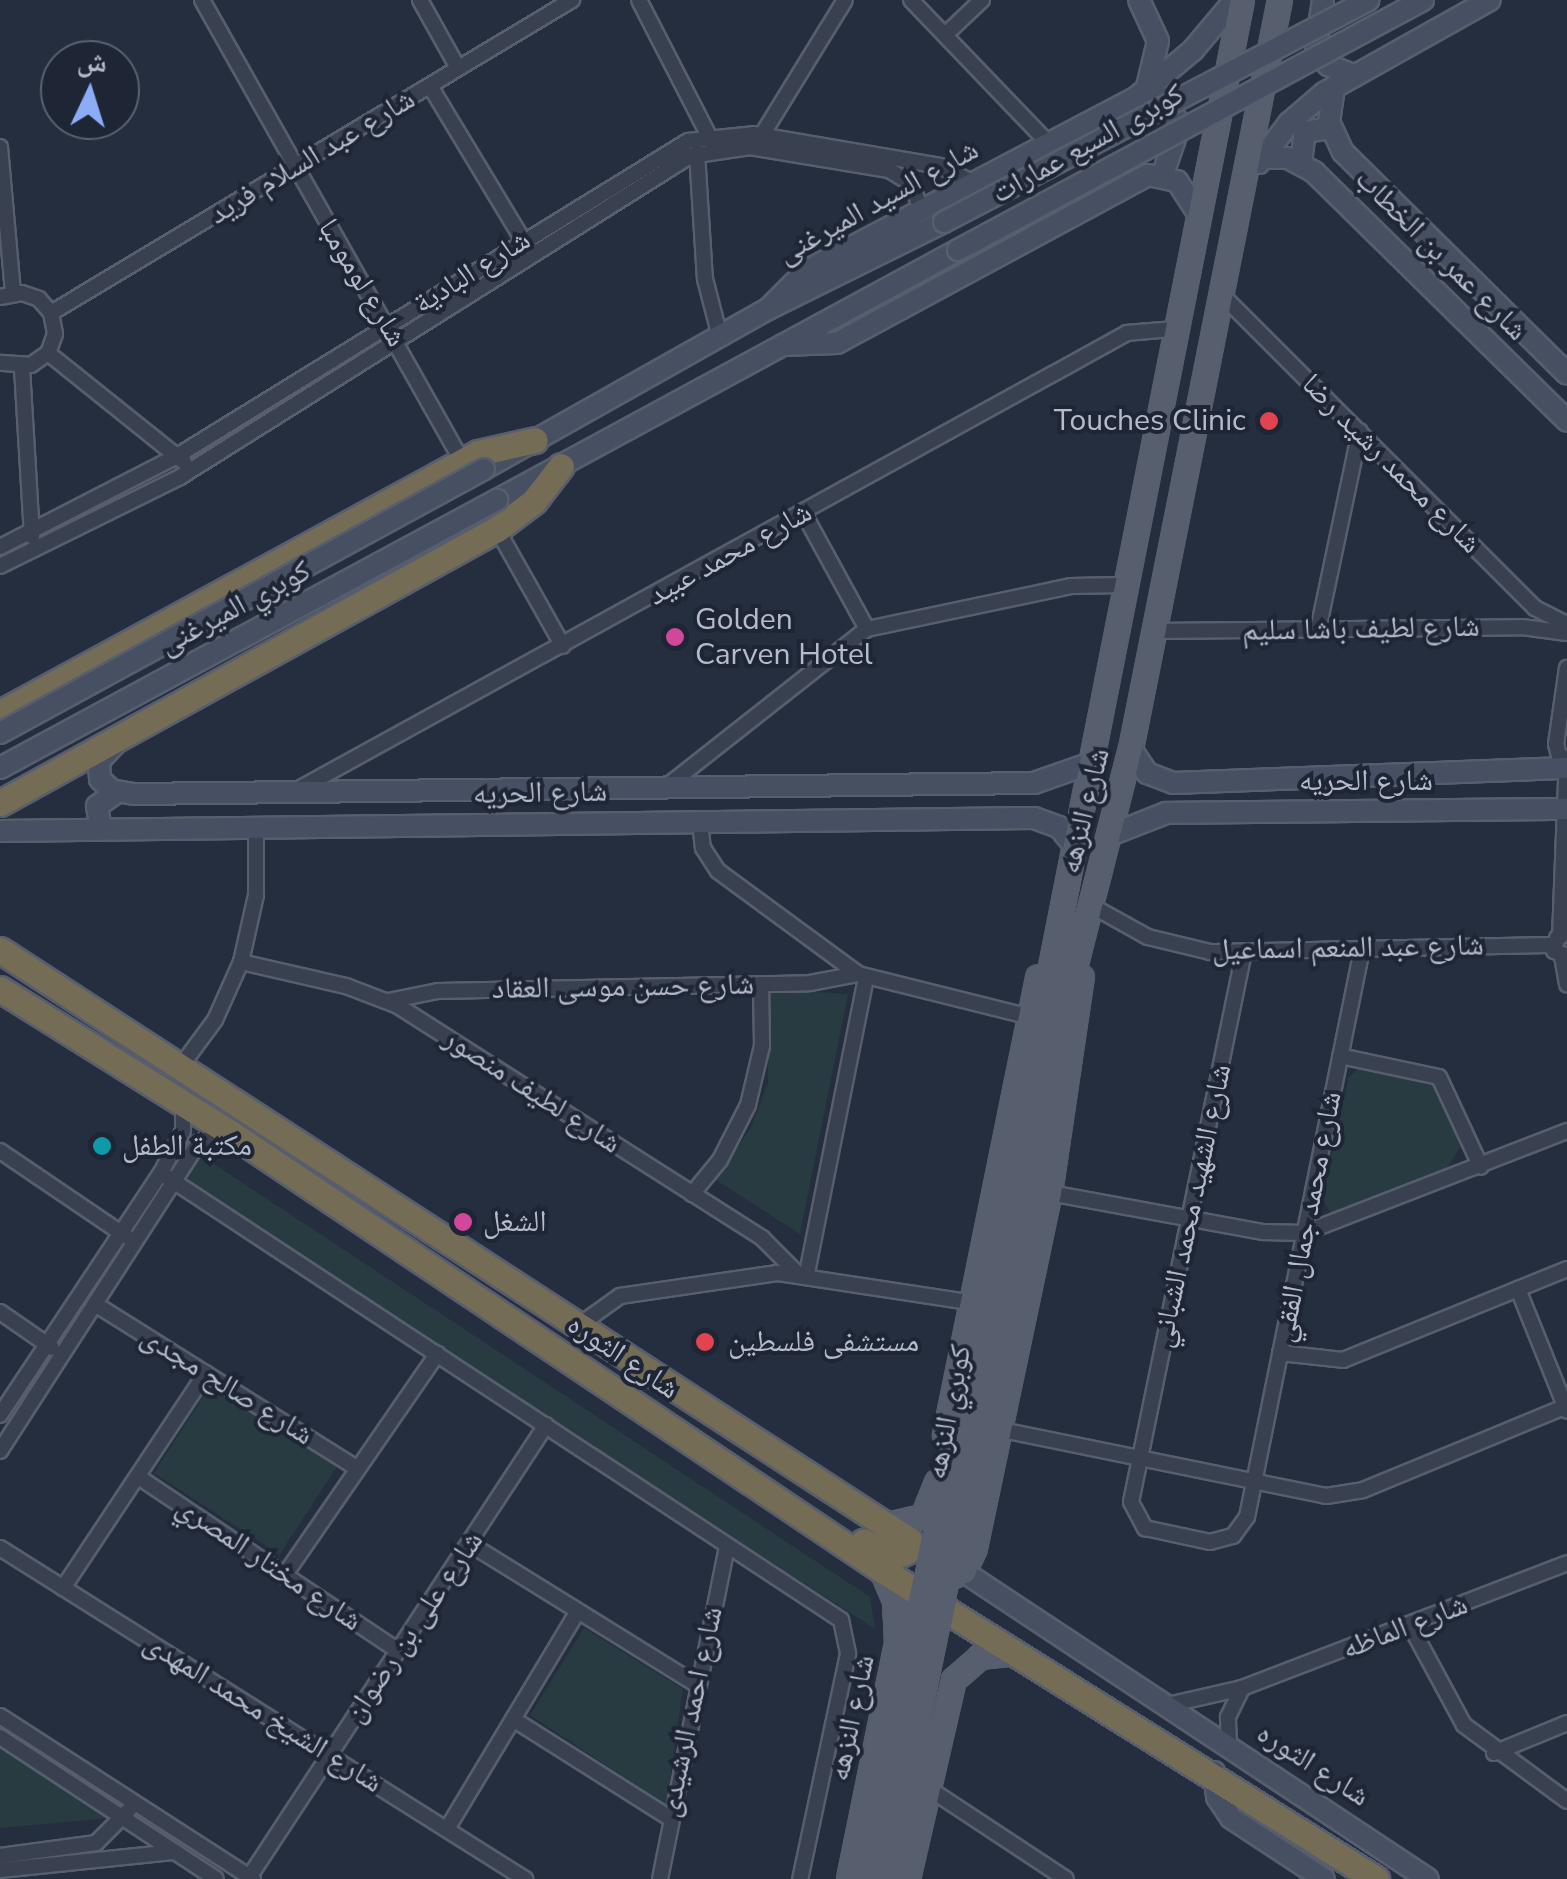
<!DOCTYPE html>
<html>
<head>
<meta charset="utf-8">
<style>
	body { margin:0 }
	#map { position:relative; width:1567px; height:1879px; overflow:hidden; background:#252e3f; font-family:"Nunito Sans","Noto Naskh Arabic",sans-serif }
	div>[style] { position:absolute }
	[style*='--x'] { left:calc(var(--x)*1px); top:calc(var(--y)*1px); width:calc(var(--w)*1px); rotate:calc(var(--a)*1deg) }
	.green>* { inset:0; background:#273b40; transform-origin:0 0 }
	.roads { filter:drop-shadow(2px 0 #575e6d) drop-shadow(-2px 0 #575e6d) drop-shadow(0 2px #575e6d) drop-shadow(0 -2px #575e6d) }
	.street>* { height:14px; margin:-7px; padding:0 7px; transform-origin:7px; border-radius:7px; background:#39404f }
	.secondary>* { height:20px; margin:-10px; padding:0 10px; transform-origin:10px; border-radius:10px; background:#474f62 }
	.primary>* { height:22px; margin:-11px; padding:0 11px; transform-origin:11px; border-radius:11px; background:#575f6f }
	.highway>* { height:25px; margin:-12.5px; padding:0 12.5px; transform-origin:12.5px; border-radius:12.5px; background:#756c56 }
	.bridges { filter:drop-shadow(2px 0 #575e6d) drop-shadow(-2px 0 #575e6d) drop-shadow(0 2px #575e6d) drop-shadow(0 -2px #575e6d) }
	.secondary-bridge>* { height:20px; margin:-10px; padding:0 10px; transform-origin:10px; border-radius:10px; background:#474f62 }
	.primary-bridge>* { height:22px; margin:-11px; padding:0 11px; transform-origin:11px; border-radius:11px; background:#575f6f }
	.dots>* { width:28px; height:28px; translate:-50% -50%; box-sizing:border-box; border:5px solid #1e2534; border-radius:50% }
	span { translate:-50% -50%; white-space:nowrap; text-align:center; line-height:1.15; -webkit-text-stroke:8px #1e2534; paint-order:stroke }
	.street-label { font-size:30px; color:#b5bbca }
	.poi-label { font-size:30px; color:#b5bbca }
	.right { translate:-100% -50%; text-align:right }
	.left { translate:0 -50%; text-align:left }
	.north { position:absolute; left:40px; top:40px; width:100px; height:100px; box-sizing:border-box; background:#1e2534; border:2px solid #5a6170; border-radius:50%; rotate:4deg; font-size:28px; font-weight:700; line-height:40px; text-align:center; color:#b5bbca }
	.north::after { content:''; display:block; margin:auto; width:35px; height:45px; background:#8dacf7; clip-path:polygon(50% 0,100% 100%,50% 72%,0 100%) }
</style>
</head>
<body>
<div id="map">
	<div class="green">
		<div style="clip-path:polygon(768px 989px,848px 994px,800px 1234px,716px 1180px,751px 1127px,768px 1083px)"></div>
		<div style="clip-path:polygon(1360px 1067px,1439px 1087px,1460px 1147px,1445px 1172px,1332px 1216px,1322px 1198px,1349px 1077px)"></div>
		<div style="clip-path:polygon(202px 1156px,870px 1597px,875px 1629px,184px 1184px)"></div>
		<div style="left:211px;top:1385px;width:150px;height:105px;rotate:33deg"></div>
		<div style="clip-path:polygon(584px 1628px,683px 1689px,666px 1805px,530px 1715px)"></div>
		<div style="clip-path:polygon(0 1745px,111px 1818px,0 1828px)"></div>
	</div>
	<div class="roads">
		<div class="street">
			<div style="--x:202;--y:0;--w:529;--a:60.58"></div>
			<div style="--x:420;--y:0;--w:78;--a:60.8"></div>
			<div style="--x:639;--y:0;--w:160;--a:62.8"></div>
			<div style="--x:911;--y:0;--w:198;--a:46.2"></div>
			<div style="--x:945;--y:35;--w:51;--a:-43.4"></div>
			<div style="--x:430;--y:86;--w:180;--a:58.9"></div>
			<div style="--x:762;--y:135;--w:158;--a:-58.4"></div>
			<div style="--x:0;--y:147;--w:147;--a:84.9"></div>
			<div style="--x:697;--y:153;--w:126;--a:86.4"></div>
			<div style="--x:705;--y:279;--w:60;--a:75.5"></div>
			<div style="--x:1222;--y:295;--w:443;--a:45"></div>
			<div style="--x:1535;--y:608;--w:36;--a:27"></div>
			<div style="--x:0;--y:297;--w:22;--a:-10"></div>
			<div style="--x:22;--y:293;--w:18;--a:19"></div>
			<div style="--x:39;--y:299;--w:18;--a:49"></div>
			<div style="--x:51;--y:313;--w:21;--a:79"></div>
			<div style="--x:55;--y:334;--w:20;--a:110"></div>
			<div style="--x:48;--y:353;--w:21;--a:145"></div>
			<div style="--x:31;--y:365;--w:31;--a:-176"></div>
			<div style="--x:51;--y:313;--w:608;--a:-31"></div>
			<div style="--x:48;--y:353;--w:174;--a:38.7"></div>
			<div style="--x:22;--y:368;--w:169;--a:86.6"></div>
			<div style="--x:804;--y:514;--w:131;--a:61.3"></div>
			<div style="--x:497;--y:529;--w:134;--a:60.6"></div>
			<div style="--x:0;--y:547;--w:199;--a:-27.2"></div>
			<div style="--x:177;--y:456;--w:600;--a:-31.65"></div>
			<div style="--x:688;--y:141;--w:65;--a:-6.1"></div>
			<div style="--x:753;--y:134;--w:190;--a:9.7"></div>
			<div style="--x:940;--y:166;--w:37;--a:27"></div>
			<div style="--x:0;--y:566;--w:201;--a:-26.3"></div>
			<div style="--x:180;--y:477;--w:603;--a:-32.19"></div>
			<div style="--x:690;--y:156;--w:61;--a:-8.5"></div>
			<div style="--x:750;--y:147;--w:141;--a:9.4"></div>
			<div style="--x:889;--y:170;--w:27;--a:31"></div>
			<div style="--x:912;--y:184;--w:28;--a:71"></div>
			<div style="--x:1318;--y:630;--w:203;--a:-78.1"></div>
			<div style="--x:1154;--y:631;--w:368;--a:-0.6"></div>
			<div style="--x:1522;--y:627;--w:45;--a:7.6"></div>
			<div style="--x:1562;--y:768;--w:25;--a:-104"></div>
			<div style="--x:1556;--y:744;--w:77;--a:-81.8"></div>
			<div style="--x:666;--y:787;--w:256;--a:-38.2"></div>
			<div style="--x:867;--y:629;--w:208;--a:-11.9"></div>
			<div style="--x:1071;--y:586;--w:51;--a:-1.1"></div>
			<div style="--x:299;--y:789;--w:945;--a:-28.84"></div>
			<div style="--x:1127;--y:333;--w:47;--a:-4.9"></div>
			<div style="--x:700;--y:821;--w:27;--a:84"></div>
			<div style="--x:703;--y:848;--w:27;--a:57"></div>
			<div style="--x:718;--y:871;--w:174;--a:36.3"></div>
			<div style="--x:858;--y:974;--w:173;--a:14"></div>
			<div style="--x:1092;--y:906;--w:64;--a:29"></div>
			<div style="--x:1148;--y:937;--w:64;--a:13.6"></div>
			<div style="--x:1210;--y:952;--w:343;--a:-1.2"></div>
			<div style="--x:1560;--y:937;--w:180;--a:-87.8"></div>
			<div style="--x:1557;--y:938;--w:13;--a:103"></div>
			<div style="--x:1554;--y:951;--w:14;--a:21"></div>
			<div style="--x:1244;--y:952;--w:561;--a:101.61"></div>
			<div style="--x:1131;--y:1502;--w:30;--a:62"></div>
			<div style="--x:1145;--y:1528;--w:66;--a:12.2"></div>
			<div style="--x:1210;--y:1542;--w:24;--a:-15"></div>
			<div style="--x:1233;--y:1536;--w:24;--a:-54"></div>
			<div style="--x:1247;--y:1517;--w:580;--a:-78.55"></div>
			<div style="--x:1562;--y:956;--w:29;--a:80"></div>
			<div style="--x:241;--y:962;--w:108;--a:12.9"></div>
			<div style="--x:346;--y:986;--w:56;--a:21"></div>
			<div style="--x:398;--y:1006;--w:432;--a:32.5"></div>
			<div style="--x:762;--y:1238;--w:49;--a:45"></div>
			<div style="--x:388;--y:1001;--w:51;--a:-11.3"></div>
			<div style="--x:438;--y:991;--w:372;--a:-1.2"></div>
			<div style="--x:810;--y:983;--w:49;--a:-10.6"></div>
			<div style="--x:1340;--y:1056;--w:101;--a:12"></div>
			<div style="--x:1439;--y:1077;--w:99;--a:65"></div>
			<div style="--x:178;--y:1070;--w:62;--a:-53.5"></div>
			<div style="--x:215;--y:1020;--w:64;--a:-65.9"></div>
			<div style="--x:241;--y:962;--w:69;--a:-77.4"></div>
			<div style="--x:256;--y:895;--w:68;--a:-90"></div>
			<div style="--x:0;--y:1151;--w:153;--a:34.1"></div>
			<div style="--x:161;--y:1173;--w:814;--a:33.32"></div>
			<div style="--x:841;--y:1620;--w:35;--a:78"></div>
			<div style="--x:848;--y:1654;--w:230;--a:102"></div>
			<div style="--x:1050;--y:1193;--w:217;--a:10.4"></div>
			<div style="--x:1263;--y:1232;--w:41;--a:1.4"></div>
			<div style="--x:1304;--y:1233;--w:282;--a:-21.2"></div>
			<div style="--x:692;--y:1194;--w:44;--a:-50.5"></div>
			<div style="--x:720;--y:1160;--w:62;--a:-63"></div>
			<div style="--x:748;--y:1105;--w:61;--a:-76.7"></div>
			<div style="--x:762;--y:1046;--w:62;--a:-90.9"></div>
			<div style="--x:807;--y:1273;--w:301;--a:-78.7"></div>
			<div style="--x:1518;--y:1289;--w:131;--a:68.1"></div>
			<div style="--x:95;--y:1304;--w:310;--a:32.1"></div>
			<div style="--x:0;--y:1312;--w:63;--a:34.7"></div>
			<div style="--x:578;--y:1326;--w:52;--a:-35.5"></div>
			<div style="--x:620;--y:1296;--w:159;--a:-8.3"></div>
			<div style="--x:777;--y:1273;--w:194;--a:8.6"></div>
			<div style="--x:1280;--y:1353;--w:63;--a:6.3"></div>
			<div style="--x:1343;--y:1360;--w:242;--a:-22.1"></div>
			<div style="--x:0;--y:1415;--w:291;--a:-56.4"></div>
			<div style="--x:161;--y:1173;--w:47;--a:-62.4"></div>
			<div style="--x:183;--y:1131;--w:28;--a:-90"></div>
			<div style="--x:1002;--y:1430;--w:331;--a:11.5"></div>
			<div style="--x:1326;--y:1496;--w:37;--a:-9"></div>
			<div style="--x:1363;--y:1490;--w:221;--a:-22.4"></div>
			<div style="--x:0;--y:1451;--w:368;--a:-57.2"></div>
			<div style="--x:199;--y:1142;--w:32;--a:-18"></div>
			<div style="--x:140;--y:1478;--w:309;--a:33.8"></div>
			<div style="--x:470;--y:1544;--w:267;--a:31.8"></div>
			<div style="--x:0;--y:1548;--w:621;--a:32.23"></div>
			<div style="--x:284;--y:1576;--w:270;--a:-55.4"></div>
			<div style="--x:63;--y:1588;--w:258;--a:-56.4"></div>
			<div style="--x:1411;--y:1627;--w:111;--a:61.6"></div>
			<div style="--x:1464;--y:1725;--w:128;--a:36.4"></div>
			<div style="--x:1163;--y:1706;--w:81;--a:-12.8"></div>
			<div style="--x:1242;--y:1688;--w:348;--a:-21"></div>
			<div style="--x:0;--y:1716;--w:301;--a:32.8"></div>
			<div style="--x:513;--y:1719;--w:183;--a:32.3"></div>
			<div style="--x:0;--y:1737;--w:258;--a:33.3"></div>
			<div style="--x:1229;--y:1748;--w:31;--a:-92"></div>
			<div style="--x:1228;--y:1717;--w:32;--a:-64"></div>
			<div style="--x:1494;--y:1753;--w:79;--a:-22.3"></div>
			<div style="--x:928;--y:1788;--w:165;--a:33.4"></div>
			<div style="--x:447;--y:1829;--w:254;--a:-59"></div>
			<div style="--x:0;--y:1856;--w:97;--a:-7.7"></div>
			<div style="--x:96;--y:1843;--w:47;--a:-45"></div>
			<div style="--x:0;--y:1870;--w:176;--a:-5.9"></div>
			<div style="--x:248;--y:1879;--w:543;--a:-56.72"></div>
			<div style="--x:660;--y:1879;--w:340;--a:-78.6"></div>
		</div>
		<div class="secondary">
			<div style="--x:1139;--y:0;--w:45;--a:65.1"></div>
			<div style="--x:1158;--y:41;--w:51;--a:103.5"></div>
			<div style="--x:1323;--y:0;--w:48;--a:98.5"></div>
			<div style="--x:1316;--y:47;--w:22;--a:56"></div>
			<div style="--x:1328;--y:65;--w:27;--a:22"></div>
			<div style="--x:1334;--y:87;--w:35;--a:98"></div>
			<div style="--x:1329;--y:122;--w:33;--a:65"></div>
			<div style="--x:1343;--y:152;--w:315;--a:44.7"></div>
			<div style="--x:1159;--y:97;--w:34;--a:52"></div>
			<div style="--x:1180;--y:124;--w:53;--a:108.8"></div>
			<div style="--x:1262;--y:158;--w:26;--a:0"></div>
			<div style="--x:1288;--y:158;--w:30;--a:28"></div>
			<div style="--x:1314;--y:172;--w:355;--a:44.5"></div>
			<div style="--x:1259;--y:163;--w:50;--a:-53.1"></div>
			<div style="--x:1289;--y:123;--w:46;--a:-40.6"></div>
			<div style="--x:1324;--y:93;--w:190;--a:-29.3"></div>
			<div style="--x:1301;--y:163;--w:31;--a:-83"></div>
			<div style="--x:1305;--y:132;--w:26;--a:-9"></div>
			<div style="--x:768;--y:309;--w:54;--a:-45"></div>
			<div style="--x:806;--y:271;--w:374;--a:-27.7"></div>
			<div style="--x:1137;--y:97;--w:73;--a:-40"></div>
			<div style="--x:1193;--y:50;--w:65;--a:-50"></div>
			<div style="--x:783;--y:345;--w:54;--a:-2.1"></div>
			<div style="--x:837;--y:343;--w:353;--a:-28.4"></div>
			<div style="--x:1148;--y:175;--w:30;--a:12"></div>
			<div style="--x:1177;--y:181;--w:37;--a:57"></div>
			<div style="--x:484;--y:469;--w:326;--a:-29.4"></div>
			<div style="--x:768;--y:309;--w:196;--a:-26.3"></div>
			<div style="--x:497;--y:500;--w:524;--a:-28.47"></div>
			<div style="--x:114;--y:745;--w:22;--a:133"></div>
			<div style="--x:99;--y:761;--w:18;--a:87"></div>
			<div style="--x:100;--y:779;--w:16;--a:45"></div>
			<div style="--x:111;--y:790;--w:23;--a:10"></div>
			<div style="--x:134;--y:794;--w:900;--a:-0.7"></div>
			<div style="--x:1034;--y:783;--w:57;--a:-19.4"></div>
			<div style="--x:1131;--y:749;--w:29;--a:56"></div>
			<div style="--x:1147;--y:773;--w:28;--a:21"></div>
			<div style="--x:1173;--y:783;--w:394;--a:-2.2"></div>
			<div style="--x:101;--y:829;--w:23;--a:-100"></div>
			<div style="--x:97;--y:806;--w:24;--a:-35"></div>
			<div style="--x:0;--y:831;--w:1034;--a:-0.72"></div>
			<div style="--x:1034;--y:818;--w:27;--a:20"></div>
			<div style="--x:1059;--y:827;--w:21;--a:51"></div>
			<div style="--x:1110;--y:835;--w:60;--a:-21.4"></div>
			<div style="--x:1166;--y:813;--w:401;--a:-0.6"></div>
			<div style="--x:964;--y:1572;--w:556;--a:33.49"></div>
			<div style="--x:1214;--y:1772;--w:25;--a:83"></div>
			<div style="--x:1217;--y:1797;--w:25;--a:56"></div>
			<div style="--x:1231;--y:1818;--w:111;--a:33.3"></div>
		</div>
		<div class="primary">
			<div style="--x:1044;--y:1002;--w:1021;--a:-78.82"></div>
			<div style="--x:1065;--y:1007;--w:266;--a:-75.7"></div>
			<div style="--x:1131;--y:749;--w:764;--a:-78.75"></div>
			<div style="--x:945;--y:1435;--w:467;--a:-78.5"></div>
			<div style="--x:892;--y:1524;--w:32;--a:-13"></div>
			<div style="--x:923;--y:1517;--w:38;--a:-68"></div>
			<div style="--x:932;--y:1585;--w:35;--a:-22"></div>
			<div style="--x:964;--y:1572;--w:26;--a:-65"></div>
			<div style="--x:975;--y:1548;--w:363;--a:-78.1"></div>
			<div style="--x:1050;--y:1193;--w:218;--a:-81.6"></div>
			<div style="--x:849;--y:1879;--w:240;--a:-78.5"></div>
			<div style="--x:897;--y:1644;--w:43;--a:-92.7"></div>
			<div style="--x:895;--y:1601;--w:34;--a:-113"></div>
			<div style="--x:908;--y:1879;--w:204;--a:-77"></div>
			<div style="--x:954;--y:1680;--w:35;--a:-41"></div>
			<div style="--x:980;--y:1657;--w:36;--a:-6"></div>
		</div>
		<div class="highway">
			<div style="--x:0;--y:713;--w:544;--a:-28.54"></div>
			<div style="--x:478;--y:453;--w:58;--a:-12.8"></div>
			<div style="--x:0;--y:803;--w:568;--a:-28.87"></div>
			<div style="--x:497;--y:529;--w:46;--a:-37.1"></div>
			<div style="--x:534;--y:501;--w:44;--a:-52.4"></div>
			<div style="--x:0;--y:950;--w:1084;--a:32.99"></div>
			<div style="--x:909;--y:1540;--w:11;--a:100"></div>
			<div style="--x:907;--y:1551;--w:14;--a:155"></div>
			<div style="--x:894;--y:1557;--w:34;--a:-153"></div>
			<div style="--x:0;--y:989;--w:270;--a:32"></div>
			<div style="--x:229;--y:1132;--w:786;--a:33.85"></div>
			<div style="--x:882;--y:1570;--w:583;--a:32.03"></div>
		</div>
	</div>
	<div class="bridges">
		<div class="secondary-bridge">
			<div style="--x:944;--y:222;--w:479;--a:-27.6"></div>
			<div style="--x:958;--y:250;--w:528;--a:-28.26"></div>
			<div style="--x:0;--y:733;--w:551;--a:-28.61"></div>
			<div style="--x:0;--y:768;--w:565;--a:-28.34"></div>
		</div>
		<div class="primary-bridge">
			<div style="--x:866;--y:1879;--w:895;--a:-78.53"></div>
			<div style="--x:885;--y:1879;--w:890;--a:-78.34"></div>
		</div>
	</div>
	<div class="dots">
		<div style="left:1269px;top:421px;background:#e0444e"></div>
		<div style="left:675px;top:637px;background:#d1479c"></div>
		<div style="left:102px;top:1146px;background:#0f9aa8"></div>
		<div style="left:463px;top:1222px;background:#d1479c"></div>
		<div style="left:705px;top:1342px;background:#e0444e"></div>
	</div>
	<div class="street-label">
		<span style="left:1088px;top:144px;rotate:-29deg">كوبرى السبع عمارات</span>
		<span style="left:312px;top:157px;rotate:-31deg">شارع عبد السلام فريد</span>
		<span style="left:878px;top:202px;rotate:-29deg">شارع السيد الميرغنى</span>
		<span style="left:1441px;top:255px;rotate:45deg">شارع عمر بن الخطاب</span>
		<span style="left:472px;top:272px;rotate:-32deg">شارع البادية</span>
		<span style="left:362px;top:283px;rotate:59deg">شارع لومومبا</span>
		<span style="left:1391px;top:464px;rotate:45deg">شارع محمد رشيد رضا</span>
		<span style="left:730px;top:554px;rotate:-29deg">شارع محمد عبيد</span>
		<span style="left:235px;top:608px;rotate:-28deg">كوبري الميرغنى</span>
		<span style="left:1361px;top:629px;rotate:-1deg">شارع لطيف باشا سليم</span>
		<span style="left:1366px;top:781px">شارع الحريه</span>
		<span style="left:540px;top:793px;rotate:-1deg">شارع الحريه</span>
		<span style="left:1085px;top:811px;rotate:-76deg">شارع النزهه</span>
		<span style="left:1348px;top:948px;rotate:-1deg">شارع عبد المنعم اسماعيل</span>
		<span style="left:623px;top:987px;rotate:-1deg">شارع حسن موسى العقاد</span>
		<span style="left:532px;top:1091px;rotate:33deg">شارع لطيف منصور</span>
		<span style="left:1192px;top:1206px;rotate:-78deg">شارع الشهيد محمد الشباني</span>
		<span style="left:1308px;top:1217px;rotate:-79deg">شارع محمد جمال الفقي</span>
		<span style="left:623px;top:1357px;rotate:34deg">شارع الثوره</span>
		<span style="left:227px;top:1386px;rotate:32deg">شارع صالح مجدى</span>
		<span style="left:949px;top:1412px;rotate:-79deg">كوبري النزهه</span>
		<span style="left:269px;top:1564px;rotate:34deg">شارع مختار المصري</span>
		<span style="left:414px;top:1627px;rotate:-56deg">شارع على بن رضوان</span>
		<span style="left:1405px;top:1627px;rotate:-21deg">شارع الماظه</span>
		<span style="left:691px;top:1712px;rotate:-78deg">شارع احمد الرشيدى</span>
		<span style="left:263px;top:1713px;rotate:32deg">شارع الشيخ محمد المهدى</span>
		<span style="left:852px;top:1718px;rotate:-78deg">شارع النزهه</span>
		<span style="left:1313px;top:1765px;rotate:33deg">شارع الثوره</span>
	</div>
	<div class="poi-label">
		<span class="right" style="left:1246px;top:421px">Touches Clinic</span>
		<span class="left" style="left:695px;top:637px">Golden<br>Carven Hotel</span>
		<span class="left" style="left:122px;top:1146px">مكتبة الطفل</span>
		<span class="left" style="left:483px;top:1222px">الشغل</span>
		<span class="left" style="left:728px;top:1342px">مستشفى فلسطين</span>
	</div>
	<div class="north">ش</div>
</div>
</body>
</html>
